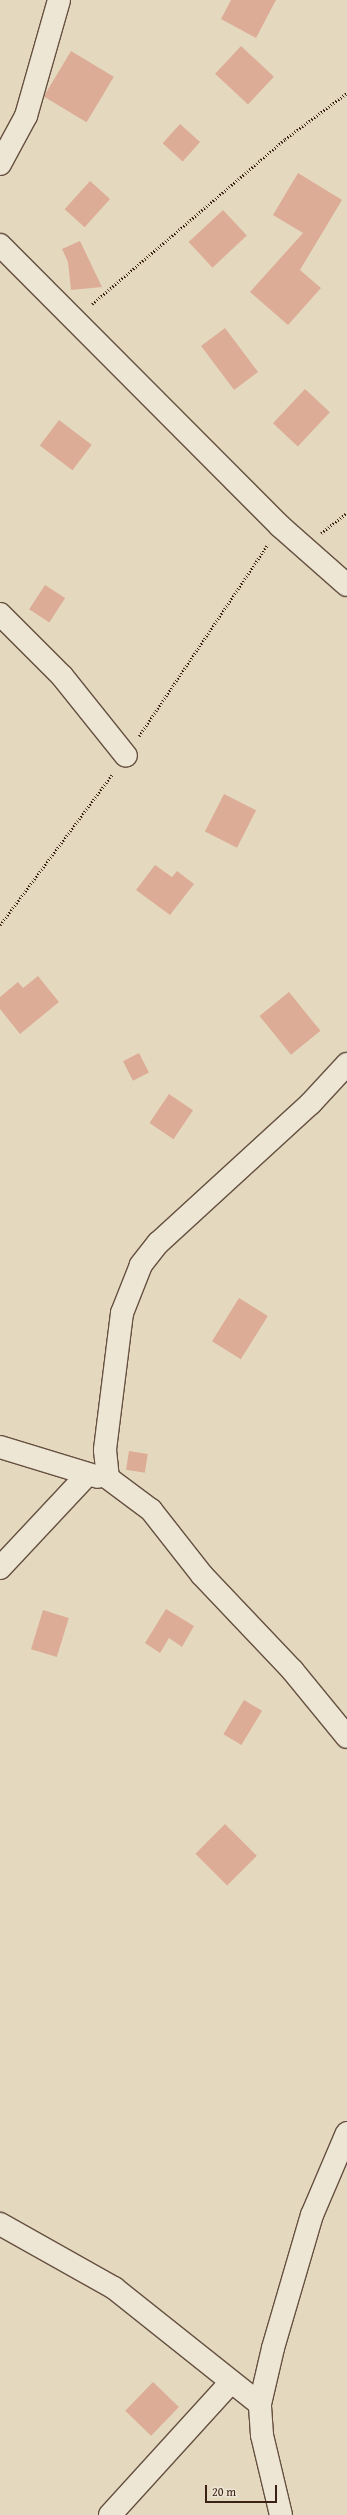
<!DOCTYPE html>
<html>
<head>
<meta charset="utf-8">
<style>
	body { margin:0 }
	#map { position:relative; width:347px; height:2515px; overflow:hidden; background:#e4d9bf; font-family:"Gentium Book Plus",serif }
	div>[style] { position:absolute }
	[style*='--x'] { left:calc(var(--x)*1px); top:calc(var(--y)*1px); width:calc(var(--w)*1px); rotate:calc(var(--a)*1deg) }
	.building>* { inset:0; background:#ddac97; transform-origin:0 0 }
	.path>* { height:2.5px; margin-top:-1.25px; transform-origin:0; background:repeating-linear-gradient(90deg,#3c2216 0 1px,transparent 0 3px) }
	.roads { filter:drop-shadow(1px 0 #665040) drop-shadow(-1px 0 #665040) drop-shadow(0 1px #665040) drop-shadow(0 -1px #665040) }
	.minor>* { height:22px; margin:-11px; padding:0 11px; transform-origin:11px; border-radius:11px; background:#ede6d5 }
	span { translate:-50% -50%; white-space:nowrap; text-align:center; line-height:1.15; -webkit-text-stroke:3px #ede6d5; paint-order:stroke }
	.scale { position:absolute; left:205px; top:2485px; width:72px; height:18px; box-sizing:border-box; border:2px solid #3c2216; border-top:0; padding-left:5px; font-size:12px; line-height:14px; white-space:nowrap; color:#3c2216; -webkit-text-stroke:3px #ede6d5; paint-order:stroke }
</style>
</head>
<body>
<div id="map">
	<div class="building">
		<div style="clip-path:polygon(231px 0,276px 0,256px 38px,221px 19px)"></div>
		<div style="left:241px;top:46px;width:45px;height:38px;rotate:43deg"></div>
		<div style="left:71px;top:51px;width:50px;height:53px;rotate:31deg"></div>
		<div style="left:180px;top:124px;width:27px;height:26px;rotate:42deg"></div>
		<div style="clip-path:polygon(298px 173px,342px 200px,300px 270px,321px 288px,288px 325px,250px 292px,303px 233px,273px 215px)"></div>
		<div style="left:90px;top:181px;width:27px;height:38px;rotate:42deg"></div>
		<div style="left:223px;top:210px;width:35px;height:47px;rotate:47deg"></div>
		<div style="clip-path:polygon(80px 241px,102px 287px,71px 290px,68px 262px,62px 249px)"></div>
		<div style="left:225px;top:328px;width:55px;height:30px;rotate:53deg"></div>
		<div style="left:305px;top:389px;width:34px;height:47px;rotate:43deg"></div>
		<div style="left:59px;top:420px;width:41px;height:32px;rotate:37deg"></div>
		<div style="left:45px;top:585px;width:24px;height:29px;rotate:33deg"></div>
		<div style="left:224px;top:794px;width:36px;height:42px;rotate:27deg"></div>
		<div style="clip-path:polygon(155px 865px,172px 877px,177px 871px,194px 884px,170px 915px,136px 890px)"></div>
		<div style="clip-path:polygon(38px 976px,59px 1002px,20px 1034px,0 1009px,0 997px,18px 982px,23px 988px)"></div>
		<div style="left:289px;top:992px;width:50px;height:38px;rotate:51deg"></div>
		<div style="left:139px;top:1053px;width:22px;height:18px;rotate:63deg"></div>
		<div style="left:169px;top:1094px;width:29px;height:35px;rotate:34deg"></div>
		<div style="left:239px;top:1298px;width:34px;height:51px;rotate:32deg"></div>
		<div style="left:129px;top:1451px;width:19px;height:19px;rotate:9deg"></div>
		<div style="clip-path:polygon(166px 1609px,194px 1626px,182px 1647px,169px 1638px,160px 1653px,145px 1643px)"></div>
		<div style="left:43px;top:1610px;width:27px;height:41px;rotate:17deg"></div>
		<div style="left:244px;top:1700px;width:21px;height:40px;rotate:31deg"></div>
		<div style="left:225px;top:1824px;width:45px;height:42px;rotate:45deg"></div>
		<div style="left:153px;top:2382px;width:36px;height:40px;rotate:44deg"></div>
	</div>
	<div class="path">
		<div style="--x:92;--y:304;--w:254;--a:-40.5"></div>
		<div style="--x:285;--y:139;--w:77;--a:-36.6"></div>
		<div style="--x:321;--y:533;--w:33;--a:-38"></div>
		<div style="--x:139;--y:736;--w:231;--a:-56.1"></div>
		<div style="--x:0;--y:925;--w:187;--a:-53.3"></div>
	</div>
	<div class="roads">
		<div class="minor">
			<div style="--x:0;--y:164;--w:55;--a:-61.6"></div>
			<div style="--x:26;--y:116;--w:121;--a:-74.1"></div>
			<div style="--x:0;--y:245;--w:397;--a:45.1"></div>
			<div style="--x:280;--y:526;--w:89;--a:41.4"></div>
			<div style="--x:0;--y:614;--w:88;--a:45"></div>
			<div style="--x:62;--y:676;--w:102;--a:51.3"></div>
			<div style="--x:347;--y:1064;--w:53;--a:132.7"></div>
			<div style="--x:311;--y:1103;--w:207;--a:137.5"></div>
			<div style="--x:158;--y:1243;--w:28;--a:128"></div>
			<div style="--x:141;--y:1265;--w:52;--a:111.6"></div>
			<div style="--x:122;--y:1313;--w:138;--a:97.1"></div>
			<div style="--x:105;--y:1450;--w:28;--a:84"></div>
			<div style="--x:108;--y:1478;--w:54;--a:36.7"></div>
			<div style="--x:151;--y:1510;--w:83;--a:51.9"></div>
			<div style="--x:202;--y:1575;--w:132;--a:46.5"></div>
			<div style="--x:293;--y:1671;--w:85;--a:50.7"></div>
			<div style="--x:0;--y:1447;--w:102;--a:17"></div>
			<div style="--x:0;--y:1568;--w:126;--a:-46.9"></div>
			<div style="--x:0;--y:2224;--w:131;--a:29.3"></div>
			<div style="--x:114;--y:2288;--w:186;--a:38.5"></div>
			<div style="--x:110;--y:2515;--w:180;--a:-47.7"></div>
			<div style="--x:281;--y:2515;--w:82;--a:-103.4"></div>
			<div style="--x:262;--y:2435;--w:31;--a:-94"></div>
			<div style="--x:260;--y:2404;--w:57;--a:-76.9"></div>
			<div style="--x:273;--y:2348;--w:139;--a:-73.7"></div>
			<div style="--x:312;--y:2215;--w:89;--a:-66.9"></div>
		</div>
	</div>
	<div class="scale">20 m</div>
</div>
</body>
</html>
